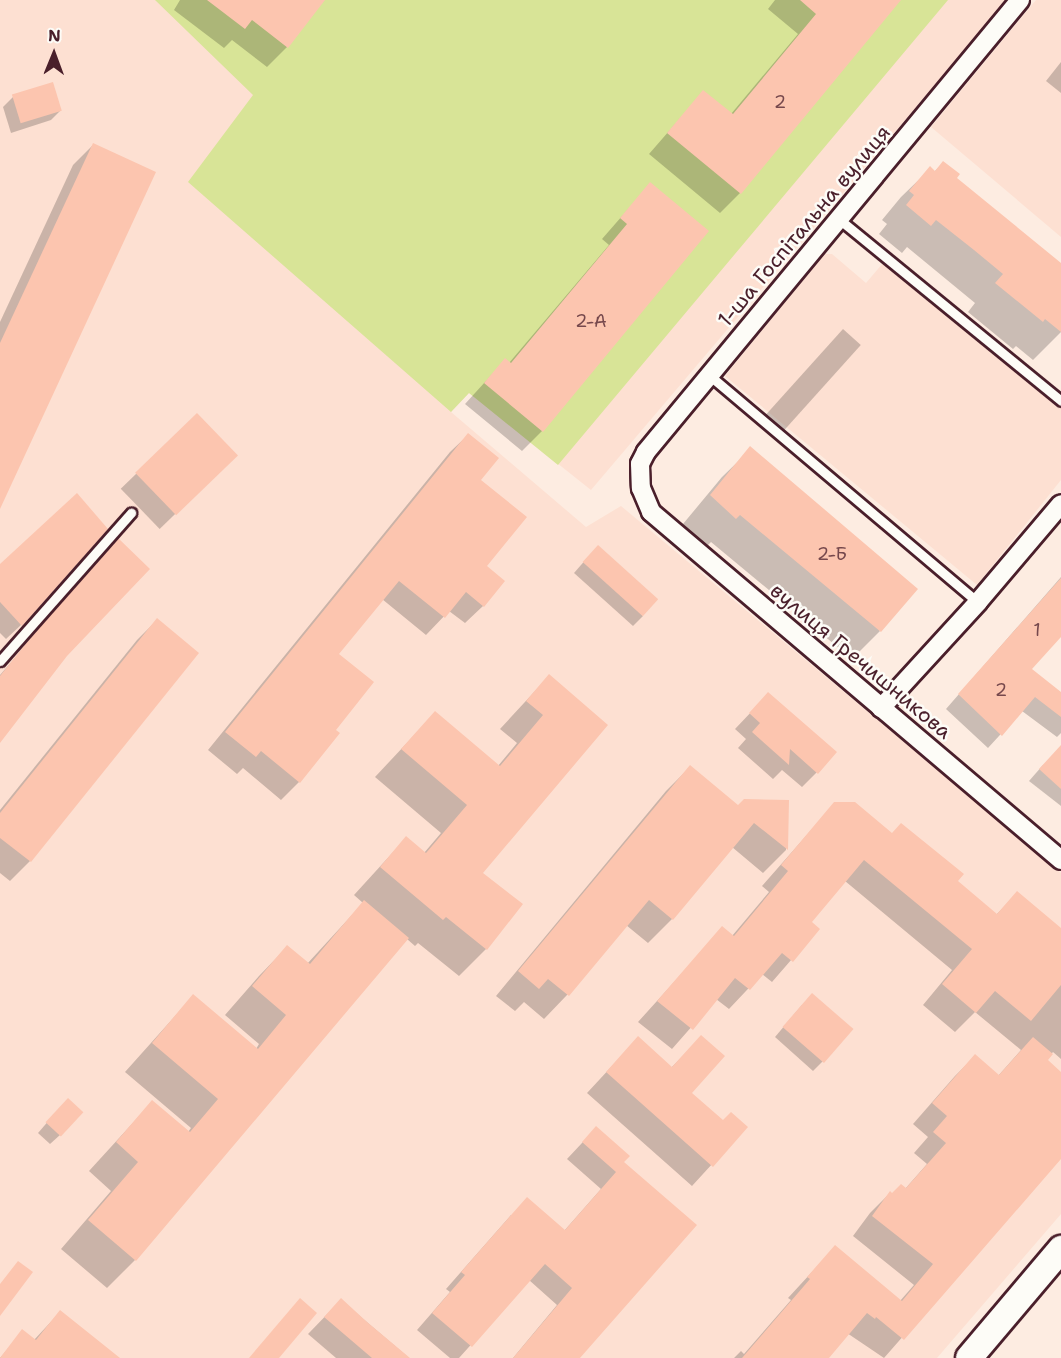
<!DOCTYPE html>
<html>
<head>
<meta charset="utf-8">
<style>
	body { margin:0 }
	#map { position:relative; width:1061px; height:1358px; overflow:hidden; background:#fdece1; font-family:"Shantell Sans",sans-serif }
	div>[style] { position:absolute }
	[style*='--x'] { left:calc(var(--x)*1px); top:calc(var(--y)*1px); width:calc(var(--w)*1px); rotate:calc(var(--a)*1deg) }
	.built>* { inset:0; background:#fde0d2 }
	.green>* { inset:0; background:#d8e497 }
	.shadow>* { inset:0; background:#0003; transform-origin:0 0 }
	.building>* { inset:0; background:#fcc5af; transform-origin:0 0 }
	.roads { filter:drop-shadow(2px 0 #4a1f2b) drop-shadow(-2px 0 #4a1f2b) drop-shadow(0 2px #4a1f2b) drop-shadow(0 -2px #4a1f2b) }
	.lane>* { height:9px; margin:-4.5px; padding:0 4.5px; transform-origin:4.5px; border-radius:4.5px; background:#fdfcf7 }
	.street>* { height:18px; margin:-9px; padding:0 9px; transform-origin:9px; border-radius:9px; background:#fdfcf7 }
	.secondary>* { height:26px; margin:-13px; padding:0 13px; transform-origin:13px; border-radius:13px; background:#fdfcf7 }
	span { translate:-50% -50%; white-space:nowrap; text-align:center; line-height:1.15; -webkit-text-stroke:5px #fdfcf7; paint-order:stroke }
	.number-label { font-size:18px; color:#76484c }
	.number-label span { -webkit-text-stroke-width:0 }
	.street-label { font-size:21px; color:#4a1f2b }
	.north { position:absolute; left:24px; top:24px; width:60px; height:60px; -webkit-text-stroke:4px #fdfcf7; paint-order:stroke; rotate:1deg; font-size:16px; font-weight:700; line-height:24px; text-align:center; color:#4a1f2b }
	.north::after { content:''; display:block; margin:auto; width:21px; height:27px; background:#4a1f2b; clip-path:polygon(50% 0,100% 100%,50% 72%,0 100%) }
</style>
</head>
<body>
<div id="map">
	<div class="built">
		<div style="clip-path:polygon(0 0,1007px 0,591px 490px,469px 393px,451px 412px,586px 527px,621px 506px,1061px 873px,1061px 1214px,937px 1358px,0 1358px)"></div>
		<div style="clip-path:polygon(1036px 0,1061px 0,1061px 237px,931px 127px)"></div>
		<div style="clip-path:polygon(824px 254px,832px 254px,866px 283px,883px 263px,1061px 407px,1061px 480px,977px 585px,725px 376px)"></div>
	</div>
	<div class="green">
		<div style="clip-path:polygon(155px 0,948px 0,558px 465px,469px 393px,451px 412px,188px 182px,253px 95px)"></div>
	</div>
	<div class="shadow">
		<div style="clip-path:polygon(180px 0,323px 0,287px 47px,267px 67px,232px 40px,224px 48px,174px 10px)"></div>
		<div style="clip-path:polygon(775px 0,884px 0,740px 193px,720px 213px,649px 154px,703px 92px,731px 114px,798px 34px,768px 9px)"></div>
		<div style="clip-path:polygon(1061px 62px,1061px 93px,1046px 81px)"></div>
		<div style="clip-path:polygon(13px 97px,61px 110px,51px 120px,11px 133px,3px 107px)"></div>
		<div style="clip-path:polygon(93px 145px,0 500px,0 322px,73px 165px)"></div>
		<div style="clip-path:polygon(943px 163px,955px 178px,1061px 264px,1061px 332px,1033px 360px,1016px 346px,1013px 349px,968px 312px,975px 303px,907px 247px,902px 253px,879px 234px,887px 224px,882px 220px,901px 197px,930px 169px,934px 172px)"></div>
		<div style="clip-path:polygon(650px 184px,542px 431px,522px 451px,465px 404px,505px 360px,509px 363px,609px 245px,602px 239px)"></div>
		<div style="left:843px;top:329px;width:24px;height:126px;rotate:42deg"></div>
		<div style="left:197px;top:415px;width:56px;height:106px;rotate:46deg"></div>
		<div style="clip-path:polygon(468px 435px,479px 480px,485px 566px,483px 606px,465px 623px,449px 611px,426px 635px,382px 599px,337px 654px,334px 730px,299px 782px,281px 800px,243px 768px,237px 774px,208px 750px,450px 452px)"></div>
		<div style="clip-path:polygon(751px 449px,880px 631px,852px 659px,711px 542px,707px 546px,683px 524px,722px 477px)"></div>
		<div style="clip-path:polygon(118px 540px,66px 655px,0 740px,0 675px)"></div>
		<div style="clip-path:polygon(588px 557px,643px 616px,633px 626px,574px 573px)"></div>
		<div style="clip-path:polygon(0 566px,21px 625px,6px 639px,0 633px)"></div>
		<div style="clip-path:polygon(1061px 577px,1061px 635px,1029px 669px,1061px 694px,1061px 733px,1057px 737px,1022px 711px,988px 748px,946px 709px)"></div>
		<div style="clip-path:polygon(157px 620px,197px 653px,30px 861px,10px 881px,0 873px,0 810px,137px 640px)"></div>
		<div style="clip-path:polygon(549px 676px,606px 725px,481px 873px,486px 949px,459px 976px,418px 943px,415px 946px,407px 939px,135px 1260px,107px 1288px,61px 1249px,111px 1191px,89px 1171px,152px 1102px,188px 1132px,191px 1128px,125px 1072px,193px 996px,256px 1049px,259px 1044px,225px 1015px,259px 976px,287px 947px,307px 964px,363px 903px,354px 895px,406px 838px,424px 853px,441px 833px,375px 777px,435px 713px,498px 766px,517px 743px,500px 729px)"></div>
		<div style="clip-path:polygon(754px 709px,817px 772px,802px 787px,782px 770px,773px 779px,738px 748px,746px 739px,735px 729px)"></div>
		<div style="clip-path:polygon(1061px 760px,1061px 806px,1029px 781px,1043px 765px)"></div>
		<div style="clip-path:polygon(690px 767px,738px 807px,787px 802px,786px 850px,763px 873px,732px 847px,672px 919px,648px 943px,626px 925px,567px 995px,544px 1019px,524px 1002px,515px 1011px,496px 996px,666px 791px)"></div>
		<div style="clip-path:polygon(835px 803px,891px 834px,996px 915px,1017px 893px,1061px 930px,1061px 1059px,1053px 1052px,1046px 1060px,1061px 1074px,1061px 1156px,884px 1358px,847px 1333px,827px 1358px,734px 1358px,741px 1351px,744px 1354px,791px 1300px,788px 1298px,835px 1247px,900px 1301px,914px 1285px,853px 1236px,870px 1213px,890px 1193px,892px 1195px,905px 1189px,927px 1164px,914px 1153px,928px 1137px,913px 1124px,955px 1076px,975px 1056px,998px 1076px,1021px 1050px,975px 1012px,955px 1032px,923px 1005px,952px 970px,845px 881px,810px 923px,818px 929px,772px 982px,762px 974px,729px 1009px,716px 999px,672px 1049px,638px 1022px,723px 928px,732px 936px,769px 892px,762px 886px)"></div>
		<div style="clip-path:polygon(802px 1005px,823px 1061px,813px 1071px,775px 1037px)"></div>
		<div style="clip-path:polygon(701px 1037px,690px 1093px,722px 1122px,746px 1127px,692px 1186px,587px 1093px,638px 1038px,671px 1068px)"></div>
		<div style="clip-path:polygon(58px 1110px,60px 1135px,50px 1144px,38px 1133px)"></div>
		<div style="clip-path:polygon(596px 1128px,622px 1162px,577px 1358px,513px 1358px,557px 1305px,529px 1280px,459px 1358px,450px 1358px,417px 1330px,450px 1292px,446px 1289px,511px 1215px,564px 1231px,601px 1189px,567px 1159px)"></div>
		<div style="clip-path:polygon(341px 1300px,409px 1358px,336px 1358px,308px 1334px)"></div>
		<div style="clip-path:polygon(60px 1312px,118px 1358px,0 1358px,23px 1331px,34px 1340px)"></div>
	</div>
	<div class="building">
		<div style="clip-path:polygon(207px 0,325px 0,288px 48px,252px 20px,245px 29px)"></div>
		<div style="clip-path:polygon(800px 0,901px 0,741px 194px,667px 133px,703px 90px,733px 114px,816px 14px)"></div>
		<div style="left:53px;top:82px;width:30px;height:43px;rotate:73deg"></div>
		<div style="clip-path:polygon(93px 143px,156px 172px,0 509px,0 343px)"></div>
		<div style="clip-path:polygon(943px 161px,960px 174px,957px 178px,1061px 263px,1061px 332px,1045px 319px,1043px 322px,995px 283px,1003px 274px,974px 250px,936px 220px,931px 226px,906px 205px,914px 195px,909px 191px,930px 166px,935px 171px)"></div>
		<div style="clip-path:polygon(650px 182px,709px 231px,543px 432px,484px 383px,505px 358px,511px 363px,627px 224px,620px 218px)"></div>
		<div style="left:197px;top:413px;width:59px;height:86px;rotate:46deg"></div>
		<div style="clip-path:polygon(468px 433px,499px 458px,481px 480px,527px 517px,487px 566px,505px 581px,484px 607px,466px 592px,445px 618px,399px 581px,339px 654px,374px 682px,336px 730px,340px 733px,300px 783px,261px 751px,256px 757px,225px 732px)"></div>
		<div style="clip-path:polygon(750px 446px,918px 589px,881px 632px,740px 515px,736px 519px,710px 495px)"></div>
		<div style="clip-path:polygon(77px 493px,108px 529px,22px 626px,0 602px,0 564px)"></div>
		<div style="clip-path:polygon(118px 538px,150px 569px,67px 656px,0 743px,0 676px,32px 636px)"></div>
		<div style="left:598px;top:545px;width:81px;height:23px;rotate:42deg"></div>
		<div style="clip-path:polygon(1061px 578px,1061px 637px,1032px 669px,1061px 692px,1061px 717px,1035px 697px,1002px 736px,958px 694px)"></div>
		<div style="clip-path:polygon(157px 618px,199px 653px,31px 862px,0 838px,0 813px)"></div>
		<div style="clip-path:polygon(549px 674px,608px 725px,483px 873px,523px 904px,487px 950px,446px 917px,443px 920px,380px 867px,406px 836px,426px 853px,467px 805px,401px 749px,435px 711px,500px 766px,543px 715px,526px 701px)"></div>
		<div style="clip-path:polygon(768px 692px,837px 752px,818px 774px,790px 749px,789px 765px,752px 732px,760px 723px,749px 713px)"></div>
		<div style="clip-path:polygon(1061px 745px,1061px 789px,1039px 769px)"></div>
		<div style="clip-path:polygon(690px 765px,738px 805px,744px 799px,789px 800px,788px 850px,754px 823px,673px 920px,649px 900px,569px 996px,548px 979px,539px 989px,518px 971px)"></div>
		<div style="clip-path:polygon(834px 802px,855px 802px,892px 833px,901px 823px,964px 874px,958px 881px,997px 914px,1017px 891px,1061px 928px,1061px 985px,1031px 1021px,995px 991px,976px 1013px,942px 984px,972px 949px,864px 860px,812px 922px,820px 929px,793px 962px,782px 953px,750px 990px,735px 978px,693px 1030px,657px 1001px,722px 926px,734px 936px,788px 871px,781px 865px)"></div>
		<div style="clip-path:polygon(364px 900px,409px 938px,136px 1261px,88px 1220px,138px 1162px,116px 1142px,152px 1100px,190px 1132px,218px 1099px,152px 1043px,193px 994px,258px 1049px,286px 1015px,252px 986px,287px 945px,310px 964px)"></div>
		<div style="left:812px;top:993px;width:55px;height:45px;rotate:41deg"></div>
		<div style="clip-path:polygon(701px 1035px,725px 1056px,692px 1093px,723px 1120px,731px 1112px,748px 1127px,713px 1167px,606px 1072px,638px 1036px,672px 1067px)"></div>
		<div style="clip-path:polygon(1033px 1037px,1053px 1054px,1048px 1060px,1061px 1072px,1061px 1159px,904px 1340px,876px 1317px,875px 1319px,867px 1313px,829px 1358px,742px 1358px,810px 1279px,807px 1277px,835px 1245px,902px 1301px,933px 1264px,872px 1216px,890px 1191px,892px 1193px,901px 1184px,906px 1188px,946px 1143px,933px 1132px,947px 1116px,932px 1103px,975px 1054px,999px 1075px)"></div>
		<div style="left:68px;top:1098px;width:21px;height:33px;rotate:43deg"></div>
		<div style="clip-path:polygon(596px 1126px,630px 1156px,624px 1162px,697px 1225px,580px 1358px,513px 1358px,572px 1288px,545px 1264px,472px 1347px,432px 1313px,465px 1275px,461px 1272px,527px 1197px,565px 1230px,616px 1172px,582px 1142px)"></div>
		<div style="clip-path:polygon(18px 1261px,33px 1272px,0 1316px,0 1284px)"></div>
		<div style="clip-path:polygon(300px 1298px,317px 1313px,279px 1358px,249px 1358px)"></div>
		<div style="clip-path:polygon(341px 1298px,367px 1322px,410px 1358px,372px 1358px,324px 1317px)"></div>
		<div style="clip-path:polygon(60px 1310px,120px 1358px,0 1358px,22px 1329px,36px 1340px)"></div>
	</div>
	<div class="roads">
		<div class="lane">
			<div style="--x:839;--y:219;--w:287;--a:39.3"></div>
			<div style="--x:709;--y:375;--w:352;--a:40.2"></div>
			<div style="--x:0;--y:661;--w:198;--a:-48.5"></div>
		</div>
		<div class="street">
			<div style="--x:1020;--y:0;--w:587;--a:129.61"></div>
			<div style="--x:646;--y:452;--w:13;--a:117"></div>
			<div style="--x:640;--y:464;--w:24;--a:88"></div>
			<div style="--x:641;--y:488;--w:26;--a:67"></div>
			<div style="--x:651;--y:512;--w:538;--a:40.32"></div>
			<div style="--x:881;--y:708;--w:144;--a:-47.5"></div>
			<div style="--x:978;--y:602;--w:128;--a:-49.7"></div>
		</div>
		<div class="secondary">
			<div style="--x:969;--y:1358;--w:143;--a:-49.8"></div>
		</div>
	</div>
	<div class="number-label">
		<span style="left:780px;top:102px">2</span>
		<span style="left:591px;top:321px">2-А</span>
		<span style="left:832px;top:554px">2-Б</span>
		<span style="left:1037px;top:630px">1</span>
		<span style="left:1001px;top:690px">2</span>
	</div>
	<div class="street-label">
		<span style="left:804px;top:226px;rotate:-50deg">1-ша Госпітальна вулиця</span>
		<span style="left:861px;top:661px;rotate:40deg">вулиця Гречишникова</span>
	</div>
	<div class="north">N</div>
</div>
</body>
</html>
